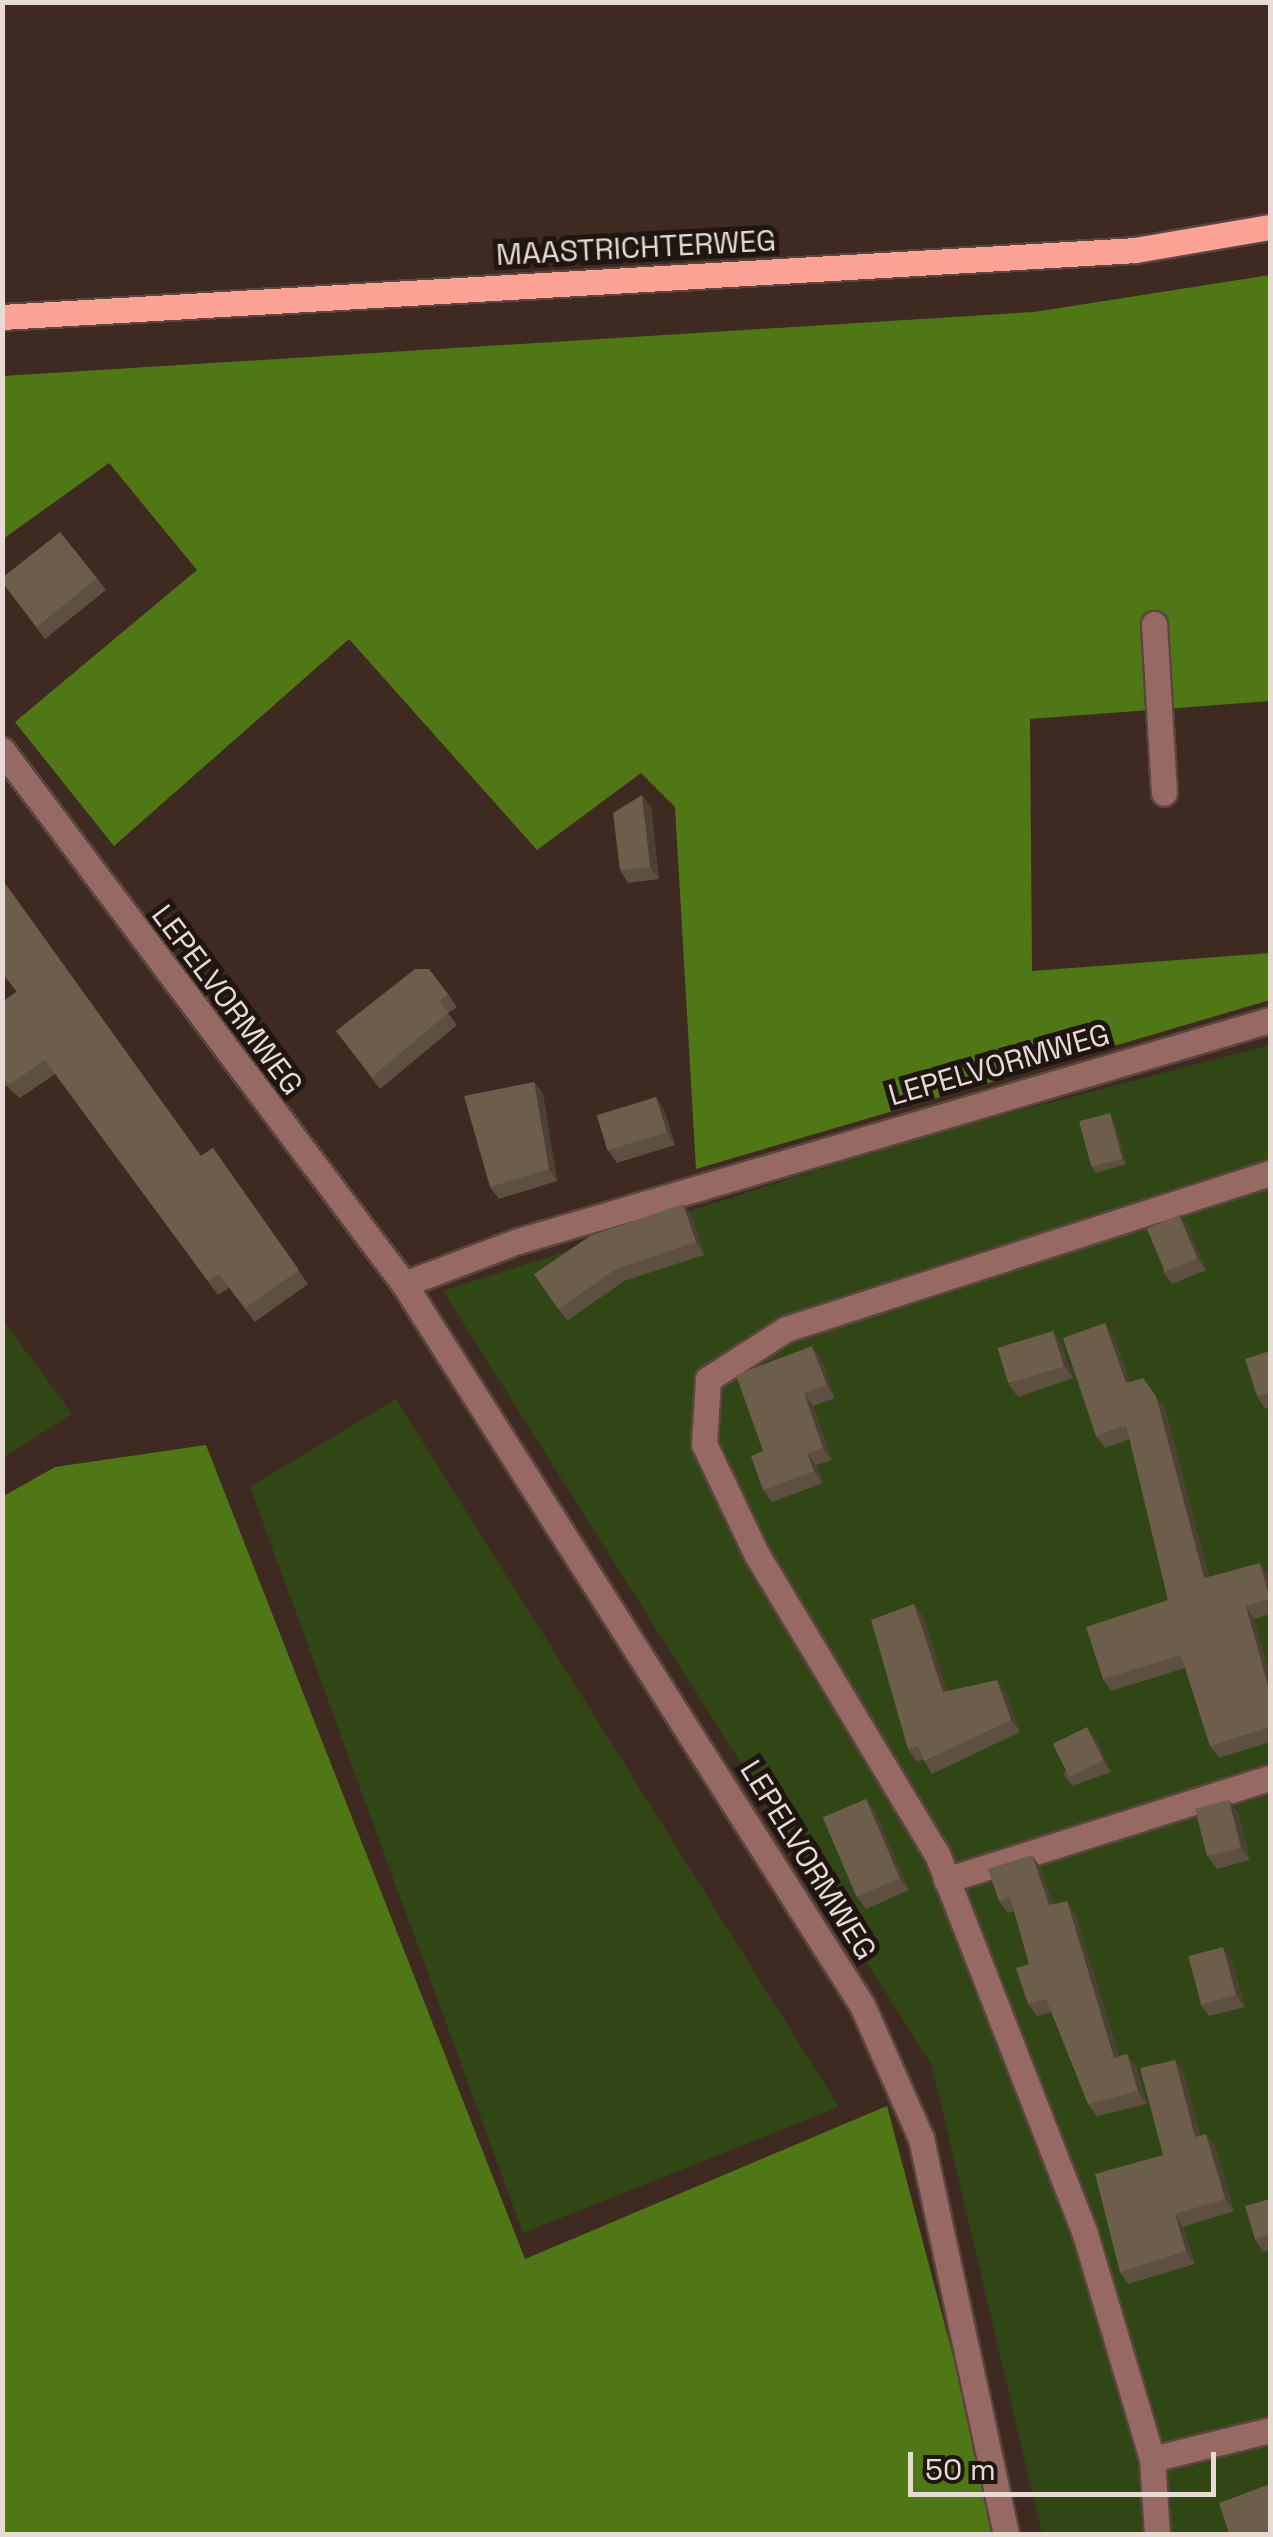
<!DOCTYPE html>
<html>
<head>
<meta charset="utf-8">
<style>
	body { margin:0 }
	#map { position:relative; width:1273px; height:2537px; overflow:hidden; background:#3f2a21; font-family:"Space Grotesk",sans-serif }
	div>[style] { position:absolute }
	[style*='--x'] { left:calc(var(--x)*1px); top:calc(var(--y)*1px); width:calc(var(--w)*1px); rotate:calc(var(--a)*1deg) }
	.green>* { inset:0; background:#304615 }
	.forest>* { inset:0; background:#507716 }
	.roads { filter:drop-shadow(2px 0 #5a463e) drop-shadow(-2px 0 #5a463e) drop-shadow(0 2px #5a463e) drop-shadow(0 -2px #5a463e) }
	.minor>* { height:25px; margin:-12.5px; padding:0 12.5px; transform-origin:12.5px; border-radius:12.5px; background:#966a63 }
	.major>* { height:25px; margin:-12.5px; padding:0 12.5px; transform-origin:12.5px; border-radius:12.5px; background:#fca395 }
	.wall>* { inset:0; background:#5e5040 }
	.shaded-wall>* { inset:0; background:#4c4134 }
	.building>* { inset:0; background:#6d5d4b; transform-origin:0 0 }
	span { translate:-50% -50%; white-space:nowrap; text-align:center; line-height:1.15; -webkit-text-stroke:10px #1f1511; paint-order:stroke }
	.street-label { font-size:30px; color:#e8dad4 }
	.frame { position:absolute; inset:0; border:5px solid #e8dad4; pointer-events:none }
	.scale { position:absolute; left:908px; top:2452px; width:308px; height:45px; box-sizing:border-box; border:5px solid #e8dad4; border-top:0; padding-left:12px; font-size:30px; line-height:35px; white-space:nowrap; color:#e8dad4; -webkit-text-stroke:8px #1f1511; paint-order:stroke }
</style>
</head>
<body>
<div id="map">
	<div class="green">
		<div style="clip-path:polygon(1270px 1045px,1270px 2534px,1042px 2534px,932px 2066px,443px 1291px,922px 1136px)"></div>
		<div style="clip-path:polygon(3px 1320px,72px 1414px,3px 1458px,2px 1458px)"></div>
		<div style="clip-path:polygon(396px 1399px,839px 2107px,523px 2233px,250px 1487px)"></div>
	</div>
	<div class="forest">
		<div style="clip-path:polygon(1270px 275px,1270px 701px,1030px 719px,1032px 971px,1270px 953px,1270px 1000px,696px 1169px,675px 807px,641px 773px,537px 850px,349px 639px,114px 846px,15px 722px,197px 570px,109px 463px,3px 539px,3px 376px,1034px 312px)"></div>
		<div style="clip-path:polygon(206px 1445px,525px 2259px,887px 2106px,1000px 2534px,3px 2534px,2px 1497px,55px 1467px)"></div>
	</div>
	<div class="roads">
		<div class="minor">
			<div style="--x:1154;--y:624;--w:169;--a:86.6"></div>
			<div style="--x:2;--y:750;--w:668;--a:53.03"></div>
			<div style="--x:404;--y:1284;--w:854;--a:57.58"></div>
			<div style="--x:862;--y:2005;--w:145;--a:66.1"></div>
			<div style="--x:921;--y:2138;--w:405;--a:77.9"></div>
			<div style="--x:1270;--y:1173;--w:509;--a:162.14"></div>
			<div style="--x:786;--y:1329;--w:93;--a:147.3"></div>
			<div style="--x:708;--y:1379;--w:65;--a:93.5"></div>
			<div style="--x:704;--y:1444;--w:123;--a:64.5"></div>
			<div style="--x:757;--y:1555;--w:349;--a:59"></div>
			<div style="--x:937;--y:1854;--w:408;--a:68.7"></div>
			<div style="--x:1085;--y:2234;--w:235;--a:73.4"></div>
			<div style="--x:1152;--y:2459;--w:122;--a:-13.8"></div>
			<div style="--x:404;--y:1284;--w:122;--a:-20.7"></div>
			<div style="--x:518;--y:1241;--w:784;--a:-16.38"></div>
			<div style="--x:946;--y:1880;--w:340;--a:-17.5"></div>
			<div style="--x:1152;--y:2459;--w:75;--a:86.2"></div>
		</div>
		<div class="major">
			<div style="--x:2;--y:317;--w:1135;--a:-3.38"></div>
			<div style="--x:1135;--y:250;--w:137;--a:-9.7"></div>
		</div>
	</div>
	<div class="wall">
		<div style="clip-path:polygon(97px 578px,106px 590px,45px 639px,2px 582px)"></div>
		<div style="clip-path:polygon(651px 807px,659px 879px,628px 883px,620px 870px)"></div>
		<div style="clip-path:polygon(16px 992px,201px 1156px,213px 1148px,308px 1284px,255px 1322px,229px 1288px,218px 1295px,55px 1074px,20px 1098px,6px 1086px,2px 1081px,2px 1002px)"></div>
		<div style="clip-path:polygon(448px 994px,457px 1007px,448px 1013px,457px 1025px,380px 1089px,336px 1031px)"></div>
		<div style="clip-path:polygon(534px 1082px,543px 1094px,557px 1181px,499px 1199px,490px 1187px)"></div>
		<div style="clip-path:polygon(656px 1097px,664px 1110px,675px 1145px,617px 1163px,608px 1150px)"></div>
		<div style="clip-path:polygon(1110px 1113px,1114px 1120px,1126px 1164px,1096px 1173px,1092px 1167px)"></div>
		<div style="clip-path:polygon(1179px 1215px,1188px 1227px,1206px 1270px,1172px 1284px,1163px 1272px)"></div>
		<div style="clip-path:polygon(692px 1216px,704px 1255px,624px 1281px,567px 1321px,534px 1274px)"></div>
		<div style="clip-path:polygon(1105px 1323px,1114px 1336px,1130px 1382px,1165px 1408px,1209px 1577px,1269px 1575px,1270px 1582px,1270px 1614px,1254px 1619px,1270px 1678px,1270px 1742px,1219px 1758px,1210px 1746px,1185px 1668px,1111px 1691px,1103px 1679px,1168px 1600px,1130px 1439px,1105px 1448px,1096px 1436px)"></div>
		<div style="clip-path:polygon(1053px 1331px,1061px 1344px,1073px 1378px,1018px 1397px,1009px 1385px)"></div>
		<div style="clip-path:polygon(1270px 1351px,1270px 1407px,1265px 1409px,1257px 1396px)"></div>
		<div style="clip-path:polygon(821px 1358px,835px 1398px,813px 1406px,832px 1460px,816px 1465px,823px 1483px,772px 1502px,763px 1490px,763px 1451px)"></div>
		<div style="clip-path:polygon(914px 1604px,923px 1616px,947px 1691px,1006px 1692px,1020px 1732px,932px 1774px,923px 1759px,917px 1762px,908px 1749px)"></div>
		<div style="clip-path:polygon(1096px 1739px,1111px 1772px,1072px 1786px,1063px 1774px)"></div>
		<div style="clip-path:polygon(866px 1799px,875px 1811px,909px 1890px,866px 1909px,857px 1897px)"></div>
		<div style="clip-path:polygon(1238px 1812px,1250px 1860px,1217px 1869px,1208px 1857px)"></div>
		<div style="clip-path:polygon(1040px 1867px,1053px 1904px,1075px 1913px,1119px 2056px,1127px 2054px,1136px 2066px,1147px 2104px,1097px 2116px,1088px 2104px,1052px 2012px,1037px 2016px,1028px 2004px,1029px 1964px,1014px 1911px,1008px 1913px,999px 1901px)"></div>
		<div style="clip-path:polygon(1232px 1960px,1245px 2007px,1209px 2016px,1200px 2004px)"></div>
		<div style="clip-path:polygon(1175px 2060px,1184px 2072px,1200px 2136px,1215px 2146px,1234px 2211px,1183px 2227px,1195px 2264px,1128px 2284px,1120px 2272px,1163px 2155px)"></div>
		<div style="clip-path:polygon(1270px 2199px,1270px 2250px,1263px 2252px,1255px 2239px)"></div>
	</div>
	<div class="shaded-wall">
		<div style="clip-path:polygon(642px 795px,651px 807px,659px 879px,650px 867px)"></div>
		<div style="clip-path:polygon(534px 1082px,543px 1094px,557px 1181px,549px 1169px)"></div>
		<div style="clip-path:polygon(656px 1097px,664px 1110px,675px 1145px,667px 1132px)"></div>
		<div style="clip-path:polygon(1110px 1113px,1114px 1120px,1126px 1164px,1122px 1158px)"></div>
		<div style="clip-path:polygon(683px 1204px,692px 1216px,704px 1255px,696px 1242px)"></div>
		<div style="clip-path:polygon(1179px 1215px,1188px 1227px,1206px 1270px,1197px 1258px)"></div>
		<div style="clip-path:polygon(1105px 1323px,1114px 1336px,1135px 1396px,1126px 1383px)"></div>
		<div style="clip-path:polygon(1053px 1331px,1061px 1344px,1073px 1378px,1064px 1366px)"></div>
		<div style="clip-path:polygon(812px 1346px,821px 1358px,835px 1398px,827px 1385px)"></div>
		<div style="clip-path:polygon(804px 1393px,813px 1406px,832px 1460px,823px 1448px)"></div>
		<div style="clip-path:polygon(1156px 1396px,1165px 1408px,1213px 1591px,1204px 1578px)"></div>
		<div style="clip-path:polygon(807px 1453px,816px 1465px,823px 1483px,814px 1471px)"></div>
		<div style="clip-path:polygon(1260px 1563px,1269px 1575px,1270px 1582px,1270px 1599px)"></div>
		<div style="clip-path:polygon(914px 1604px,923px 1616px,952px 1704px,943px 1692px)"></div>
		<div style="clip-path:polygon(1246px 1606px,1254px 1619px,1270px 1678px,1270px 1693px)"></div>
		<div style="clip-path:polygon(997px 1680px,1006px 1692px,1020px 1732px,1011px 1720px)"></div>
		<div style="clip-path:polygon(1087px 1727px,1096px 1739px,1111px 1772px,1103px 1760px)"></div>
		<div style="clip-path:polygon(866px 1799px,875px 1811px,909px 1890px,900px 1878px)"></div>
		<div style="clip-path:polygon(1229px 1800px,1238px 1812px,1250px 1860px,1241px 1848px)"></div>
		<div style="clip-path:polygon(1032px 1855px,1040px 1867px,1057px 1917px,1049px 1905px)"></div>
		<div style="clip-path:polygon(1067px 1901px,1075px 1913px,1123px 2070px,1114px 2058px)"></div>
		<div style="clip-path:polygon(1223px 1947px,1232px 1960px,1245px 2007px,1236px 1995px)"></div>
		<div style="clip-path:polygon(1127px 2054px,1136px 2066px,1147px 2104px,1138px 2091px)"></div>
		<div style="clip-path:polygon(1175px 2060px,1184px 2072px,1204px 2149px,1195px 2137px)"></div>
		<div style="clip-path:polygon(1206px 2134px,1215px 2146px,1234px 2211px,1225px 2199px)"></div>
		<div style="clip-path:polygon(1175px 2214px,1183px 2227px,1195px 2264px,1186px 2251px)"></div>
	</div>
	<div class="building">
		<div style="clip-path:polygon(60px 532px,97px 578px,37px 627px,2px 582px,2px 578px)"></div>
		<div style="clip-path:polygon(642px 795px,650px 867px,620px 870px,613px 813px)"></div>
		<div style="clip-path:polygon(2px 879px,201px 1156px,213px 1148px,299px 1270px,245px 1308px,219px 1274px,208px 1281px,45px 1060px,10px 1084px,2px 1077px,2px 1002px,17px 992px,2px 973px)"></div>
		<div style="clip-path:polygon(415px 969px,429px 969px,448px 994px,439px 1001px,448px 1013px,372px 1077px,336px 1031px)"></div>
		<div style="clip-path:polygon(534px 1082px,549px 1169px,490px 1187px,464px 1096px)"></div>
		<div style="left:656px;top:1097px;width:37px;height:62px;rotate:73deg"></div>
		<div style="left:1110px;top:1113px;width:47px;height:32px;rotate:75deg"></div>
		<div style="clip-path:polygon(683px 1204px,696px 1242px,616px 1269px,558px 1309px,534px 1274px,590px 1236px)"></div>
		<div style="left:1179px;top:1215px;width:47px;height:35px;rotate:67deg"></div>
		<div style="clip-path:polygon(1105px 1323px,1126px 1383px,1143px 1378px,1156px 1396px,1204px 1578px,1260px 1563px,1270px 1599px,1246px 1606px,1269px 1690px,1270px 1690px,1270px 1727px,1210px 1746px,1181px 1655px,1103px 1679px,1086px 1627px,1168px 1600px,1126px 1425px,1096px 1436px,1063px 1338px)"></div>
		<div style="left:1053px;top:1331px;width:37px;height:58px;rotate:73deg"></div>
		<div style="clip-path:polygon(812px 1346px,827px 1385px,804px 1393px,823px 1448px,807px 1453px,814px 1471px,763px 1490px,751px 1456px,763px 1451px,736px 1375px)"></div>
		<div style="clip-path:polygon(1270px 1351px,1270px 1392px,1257px 1396px,1245px 1359px)"></div>
		<div style="clip-path:polygon(914px 1604px,943px 1692px,997px 1680px,1011px 1720px,924px 1761px,918px 1746px,908px 1749px,871px 1620px)"></div>
		<div style="left:1087px;top:1727px;width:37px;height:38px;rotate:64deg"></div>
		<div style="left:866px;top:1799px;width:86px;height:47px;rotate:67deg"></div>
		<div style="left:1229px;top:1800px;width:49px;height:35px;rotate:76deg"></div>
		<div style="clip-path:polygon(1032px 1855px,1049px 1905px,1067px 1901px,1114px 2058px,1127px 2054px,1138px 2091px,1088px 2104px,1046px 1999px,1028px 2004px,1016px 1968px,1029px 1964px,1010px 1897px,999px 1901px,988px 1869px)"></div>
		<div style="left:1223px;top:1947px;width:50px;height:36px;rotate:75deg"></div>
		<div style="clip-path:polygon(1175px 2060px,1195px 2137px,1206px 2134px,1225px 2199px,1175px 2214px,1186px 2251px,1120px 2272px,1095px 2174px,1163px 2155px,1140px 2068px)"></div>
		<div style="clip-path:polygon(1270px 2199px,1270px 2235px,1255px 2239px,1245px 2206px)"></div>
		<div style="clip-path:polygon(1270px 2484px,1270px 2534px,1229px 2534px,1219px 2503px)"></div>
	</div>
	<div class="street-label">
		<span style="left:636px;top:248px;rotate:-3deg">MAASTRICHTERWEG</span>
		<span style="left:227px;top:1000px;rotate:53deg">LEPELVORMWEG</span>
		<span style="left:999px;top:1065px;rotate:-16deg">LEPELVORMWEG</span>
		<span style="left:808px;top:1860px;rotate:58deg">LEPELVORMWEG</span>
	</div>
	<div class="frame"></div>
	<div class="scale">50 m</div>
</div>
</body>
</html>
